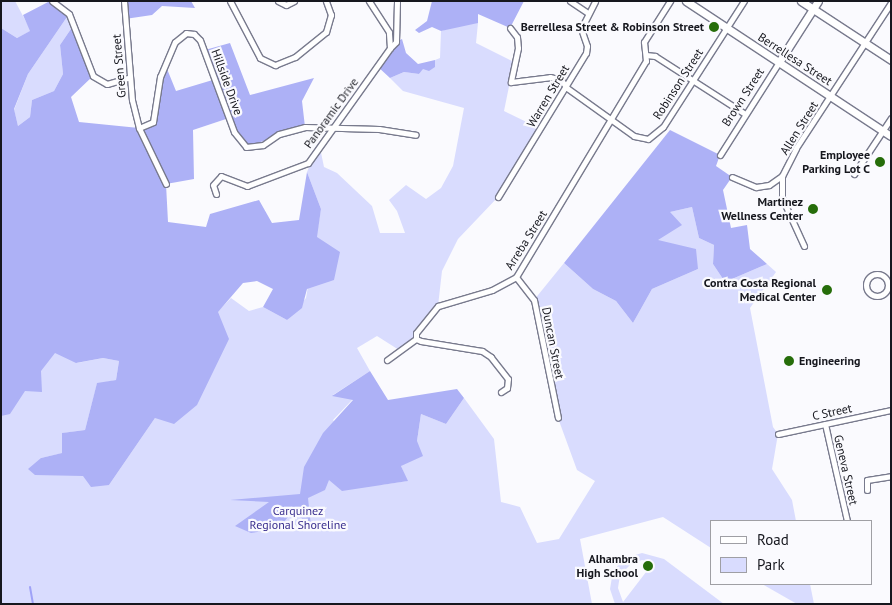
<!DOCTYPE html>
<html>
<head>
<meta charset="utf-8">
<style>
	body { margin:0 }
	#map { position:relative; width:892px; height:605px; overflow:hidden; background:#fafafe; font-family:"PT Sans",sans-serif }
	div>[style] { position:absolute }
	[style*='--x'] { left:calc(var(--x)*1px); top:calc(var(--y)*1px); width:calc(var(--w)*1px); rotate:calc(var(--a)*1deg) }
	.green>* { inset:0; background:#d9dcfe }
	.forest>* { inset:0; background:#adb1f6 }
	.stream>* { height:2px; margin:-1px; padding:0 1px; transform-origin:1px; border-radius:1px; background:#9fa2f7 }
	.roads { filter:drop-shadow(1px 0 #787a8d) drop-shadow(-1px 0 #787a8d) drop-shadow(0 1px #787a8d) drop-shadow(0 -1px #787a8d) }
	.street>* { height:5px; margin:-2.5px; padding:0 2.5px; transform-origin:2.5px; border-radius:2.5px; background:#fff }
	.street>.ring { margin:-2.5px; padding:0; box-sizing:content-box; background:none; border:5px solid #fff; border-radius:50% }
	.secondary>* { height:7px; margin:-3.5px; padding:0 3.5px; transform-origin:3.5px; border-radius:3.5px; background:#fff }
	.dots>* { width:14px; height:14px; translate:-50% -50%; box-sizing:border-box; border:2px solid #fafafe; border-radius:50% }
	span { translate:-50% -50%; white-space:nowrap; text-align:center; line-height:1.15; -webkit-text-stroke:4.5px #fafafe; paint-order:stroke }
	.poi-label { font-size:12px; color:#16171e; font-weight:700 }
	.right { translate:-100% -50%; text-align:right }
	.left { translate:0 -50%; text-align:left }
	.street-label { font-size:12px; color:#16171e }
	.park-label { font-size:12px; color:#392e8e }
	.frame { position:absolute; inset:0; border:2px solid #16171e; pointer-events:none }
	.legend { position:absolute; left:710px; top:520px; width:162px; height:65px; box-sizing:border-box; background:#fafafe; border:1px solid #9f9fa4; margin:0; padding:6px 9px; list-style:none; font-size:15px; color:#16171e }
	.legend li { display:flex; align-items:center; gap:10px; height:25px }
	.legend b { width:25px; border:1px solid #9f9fa4 }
</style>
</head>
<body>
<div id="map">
	<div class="green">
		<div style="clip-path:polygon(1px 1px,15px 1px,31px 31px,17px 38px,1px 28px)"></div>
		<div style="clip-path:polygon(69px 14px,73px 26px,60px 45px,63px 74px,54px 91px,32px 100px,30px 117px,18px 126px,14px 110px,28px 74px)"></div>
		<div style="clip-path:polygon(466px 23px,478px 23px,476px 43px,514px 62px,504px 111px,539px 128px,498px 197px,458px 239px,442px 271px,438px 306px,431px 310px,416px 339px,399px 350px,377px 336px,357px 348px,370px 371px,333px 395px,353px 399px,333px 420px,381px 485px,407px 481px,401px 466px,417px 441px,421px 414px,446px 424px,464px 398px,494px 439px,501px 502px,520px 507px,537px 543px,559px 539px,595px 481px,577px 470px,558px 418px,534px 300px,564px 263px,593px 289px,616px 301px,633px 323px,652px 289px,698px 269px,657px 240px,670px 212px,692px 207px,699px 238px,714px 245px,713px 264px,725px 282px,767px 264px,776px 272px,750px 308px,773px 427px,778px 434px,772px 469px,792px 500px,796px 521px,711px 521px,711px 548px,663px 517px,580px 539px,592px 604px,1px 604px,1px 251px,77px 363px,103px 358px,119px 361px,116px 380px,97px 384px,85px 430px,63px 433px,63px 453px,41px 458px,109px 485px,155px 418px,217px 312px,231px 298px,249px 311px,263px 307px,287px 320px,306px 298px,321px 209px,307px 172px,319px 143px,324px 167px,337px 173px,372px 206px,380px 233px,405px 233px,397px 211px,389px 200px,406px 185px,426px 199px,441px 188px,453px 166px,464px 108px,403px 91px,390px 78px,404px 72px,419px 74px,423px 68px,435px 67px,435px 60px,440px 58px,441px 31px)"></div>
		<div style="clip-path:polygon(evenodd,642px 553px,664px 559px,724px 604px,615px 604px,610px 589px,613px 571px,625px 558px,642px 553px,642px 560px,653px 563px,623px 602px,618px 588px,620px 575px,630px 565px,642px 560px)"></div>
		<div style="clip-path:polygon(762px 584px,810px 584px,814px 604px,797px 604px)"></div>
	</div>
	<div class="forest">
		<div style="clip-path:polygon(50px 1px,69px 14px,28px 74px,14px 109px,18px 126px,30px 117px,32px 100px,54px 91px,63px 74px,60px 45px,73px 26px,93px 76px,71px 97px,79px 122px,139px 128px,150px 125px,165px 64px,176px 91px,216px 79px,205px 50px,230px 43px,250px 95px,314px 78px,302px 101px,305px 127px,246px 147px,238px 140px,229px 118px,193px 130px,194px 179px,166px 184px,168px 222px,206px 227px,210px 214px,259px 200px,272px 223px,299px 220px,307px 172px,321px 209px,317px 237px,340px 252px,334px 280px,307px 289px,302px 308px,287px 320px,263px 307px,273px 289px,257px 281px,243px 283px,218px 312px,229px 339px,197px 405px,174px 424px,155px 418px,109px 485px,91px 487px,83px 476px,35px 475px,28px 469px,41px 458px,62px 453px,62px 433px,85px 430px,97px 383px,116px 380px,119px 361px,103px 358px,76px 363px,55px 353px,41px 371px,42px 392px,25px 391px,10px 414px,1px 416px,1px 28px,17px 38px,30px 31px,23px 15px)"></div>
		<div style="clip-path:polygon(124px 1px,191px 1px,195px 8px,162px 6px,152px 15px,125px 19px)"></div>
		<div style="clip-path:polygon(432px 1px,458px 2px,524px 1px,510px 28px,478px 14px,478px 23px,441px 31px,432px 27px,419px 33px,415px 30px,427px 21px)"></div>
		<div style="clip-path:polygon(402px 39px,406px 53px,418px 64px,435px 60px,435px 67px,429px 71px,423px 69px,419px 74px,404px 72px,390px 78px,377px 66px,396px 42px)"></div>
		<div style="clip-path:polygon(670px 130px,720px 155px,716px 166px,732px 177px,723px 190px,731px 228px,747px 225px,750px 249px,767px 264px,725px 282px,713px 264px,714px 245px,699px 238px,692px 207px,670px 212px,682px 225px,658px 240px,696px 249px,698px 269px,652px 289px,633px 323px,616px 301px,593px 289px,564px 263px)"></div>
		<div style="clip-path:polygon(370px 371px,388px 400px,457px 389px,464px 398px,446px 424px,421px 414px,417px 441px,423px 456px,401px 466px,408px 481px,342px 491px,329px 480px,325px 490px,308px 498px,311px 526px,293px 511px,278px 529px,251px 533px,235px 526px,269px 502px,230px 500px,300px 494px,304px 467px,323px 433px,353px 400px,332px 396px)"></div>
	</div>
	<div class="stream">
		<div style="--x:30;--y:587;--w:17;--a:80"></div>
	</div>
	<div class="roads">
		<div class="street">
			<div style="--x:52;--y:1;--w:21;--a:37"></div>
			<div style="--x:69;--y:14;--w:66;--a:68.8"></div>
			<div style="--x:93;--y:76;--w:16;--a:30"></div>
			<div style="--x:107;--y:84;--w:22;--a:-16"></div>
			<div style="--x:124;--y:1;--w:99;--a:85.4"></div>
			<div style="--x:132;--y:100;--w:29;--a:76"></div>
			<div style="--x:139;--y:128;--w:62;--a:64.3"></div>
			<div style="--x:230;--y:1;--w:64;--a:62.2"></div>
			<div style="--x:260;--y:58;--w:17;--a:25"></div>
			<div style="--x:275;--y:65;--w:22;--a:-22"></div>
			<div style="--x:295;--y:57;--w:40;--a:-39"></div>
			<div style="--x:326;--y:32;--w:18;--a:-74"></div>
			<div style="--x:331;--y:15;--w:15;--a:-110"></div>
			<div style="--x:278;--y:1;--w:9;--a:27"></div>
			<div style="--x:286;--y:5;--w:9;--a:-27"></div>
			<div style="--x:570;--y:1;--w:22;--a:34"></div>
			<div style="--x:510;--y:28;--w:11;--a:52"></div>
			<div style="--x:517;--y:37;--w:11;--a:85"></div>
			<div style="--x:518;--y:48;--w:35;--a:102"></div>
			<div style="--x:511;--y:82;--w:39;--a:-7"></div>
			<div style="--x:550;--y:77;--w:11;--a:15"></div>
			<div style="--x:561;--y:80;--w:10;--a:53"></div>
			<div style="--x:567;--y:88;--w:82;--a:35.6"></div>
			<div style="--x:634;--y:136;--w:14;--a:12"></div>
			<div style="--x:648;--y:139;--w:19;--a:-39"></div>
			<div style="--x:663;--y:127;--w:150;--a:-57.3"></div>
			<div style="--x:390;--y:48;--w:8;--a:-45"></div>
			<div style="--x:396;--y:42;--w:41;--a:-88.6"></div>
			<div style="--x:646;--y:55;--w:9;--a:6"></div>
			<div style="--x:655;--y:56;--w:107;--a:32.8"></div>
			<div style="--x:139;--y:128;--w:15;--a:-23"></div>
			<div style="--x:153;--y:122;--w:46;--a:-81.2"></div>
			<div style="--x:160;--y:77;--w:38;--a:-67"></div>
			<div style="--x:175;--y:42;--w:14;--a:-39"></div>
			<div style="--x:186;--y:33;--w:8;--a:7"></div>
			<div style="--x:194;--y:34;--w:8;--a:45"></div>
			<div style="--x:200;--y:40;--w:98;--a:69.7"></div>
			<div style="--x:234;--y:132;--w:19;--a:51"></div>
			<div style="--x:246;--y:147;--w:17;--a:-7"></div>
			<div style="--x:263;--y:145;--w:19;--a:-35"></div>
			<div style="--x:279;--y:134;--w:27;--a:-15"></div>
			<div style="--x:305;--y:127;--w:74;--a:1.5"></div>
			<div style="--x:379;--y:129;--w:37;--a:9"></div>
			<div style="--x:720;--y:155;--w:110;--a:-57.6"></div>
			<div style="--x:854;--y:174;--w:67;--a:-56.5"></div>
			<div style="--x:732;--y:177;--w:26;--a:23"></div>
			<div style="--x:756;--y:187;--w:13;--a:-9"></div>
			<div style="--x:769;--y:185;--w:16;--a:-35"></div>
			<div style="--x:216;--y:194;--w:9;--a:-108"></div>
			<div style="--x:213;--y:185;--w:12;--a:-48"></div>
			<div style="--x:221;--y:176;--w:28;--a:21"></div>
			<div style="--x:247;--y:186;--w:65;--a:-20.7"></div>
			<div style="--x:308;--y:163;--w:141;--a:-54.5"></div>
			<div style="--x:390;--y:48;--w:16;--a:-94"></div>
			<div style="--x:389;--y:32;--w:37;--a:-123"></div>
			<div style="--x:498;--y:197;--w:169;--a:-58.6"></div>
			<div style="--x:586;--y:53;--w:7;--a:-82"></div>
			<div style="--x:587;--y:46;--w:18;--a:-109"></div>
			<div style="--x:581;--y:29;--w:31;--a:-63"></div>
			<div style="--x:804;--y:246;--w:53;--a:-114.6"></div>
			<div style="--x:782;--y:198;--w:22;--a:-90"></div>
			<div style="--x:782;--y:176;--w:31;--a:-63"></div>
			<div style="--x:796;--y:148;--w:173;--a:-56.8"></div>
			<div class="ring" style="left:866px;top:274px;width:17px;height:17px"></div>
			<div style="--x:516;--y:277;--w:29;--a:52"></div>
			<div style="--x:534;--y:300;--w:120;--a:78.5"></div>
			<div style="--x:387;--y:360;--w:36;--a:-36"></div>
			<div style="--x:501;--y:392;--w:7;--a:-34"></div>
			<div style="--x:507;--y:388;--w:9;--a:-84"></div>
			<div style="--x:508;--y:379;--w:28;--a:-128"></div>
			<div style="--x:491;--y:357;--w:11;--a:-146"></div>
			<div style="--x:482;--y:351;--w:62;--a:-170.7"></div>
			<div style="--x:421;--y:341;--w:5;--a:-158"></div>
			<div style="--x:416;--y:339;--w:6;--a:-90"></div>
			<div style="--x:416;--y:333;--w:35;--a:-51"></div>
			<div style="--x:438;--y:306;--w:56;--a:-16.5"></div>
			<div style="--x:492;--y:290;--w:27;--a:-28"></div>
			<div style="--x:516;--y:277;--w:252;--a:-59"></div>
			<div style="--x:646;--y:61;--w:19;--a:-96"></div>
			<div style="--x:644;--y:42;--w:49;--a:-57.6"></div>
			<div style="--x:825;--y:424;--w:99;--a:77.2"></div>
			<div style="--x:778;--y:434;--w:116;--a:-12"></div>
			<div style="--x:867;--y:490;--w:10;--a:-90"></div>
			<div style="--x:867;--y:480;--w:24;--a:-9"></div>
		</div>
		<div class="secondary">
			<div style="--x:686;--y:1;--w:245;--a:33.4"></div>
			<div style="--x:801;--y:1;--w:108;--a:33.2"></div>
			<div style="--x:779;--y:62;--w:72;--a:-57.4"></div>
		</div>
	</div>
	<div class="dots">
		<div style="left:714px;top:27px;background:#266d0a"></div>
		<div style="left:880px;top:162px;background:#266d0a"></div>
		<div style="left:813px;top:209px;background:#266d0a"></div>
		<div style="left:827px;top:290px;background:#266d0a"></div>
		<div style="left:789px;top:361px;background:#266d0a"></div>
		<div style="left:648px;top:566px;background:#266d0a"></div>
	</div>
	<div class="poi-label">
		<span class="right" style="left:704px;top:27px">Berrellesa Street &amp; Robinson Street</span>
		<span class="right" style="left:870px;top:162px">Employee<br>Parking Lot C</span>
		<span class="right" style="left:803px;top:209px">Martinez<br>Wellness Center</span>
		<span class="right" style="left:816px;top:290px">Contra Costa Regional<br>Medical Center</span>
		<span class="left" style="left:799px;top:361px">Engineering</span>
		<span class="right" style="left:638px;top:566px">Alhambra<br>High School</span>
	</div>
	<div class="street-label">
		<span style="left:795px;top:59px;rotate:33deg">Berrellesa Street</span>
		<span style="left:119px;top:66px;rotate:-95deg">Green Street</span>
		<span style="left:227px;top:82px;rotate:70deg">Hillside Drive</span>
		<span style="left:678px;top:84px;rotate:-57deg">Robinson Street</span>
		<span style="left:548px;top:96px;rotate:-59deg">Warren Street</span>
		<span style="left:743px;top:97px;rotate:-57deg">Brown Street</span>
		<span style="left:331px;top:113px;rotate:-54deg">Panoramic Drive</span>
		<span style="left:799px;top:128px;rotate:-58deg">Allen Street</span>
		<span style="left:526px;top:240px;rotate:-58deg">Arreba Street</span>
		<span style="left:553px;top:343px;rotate:79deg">Duncan Street</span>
		<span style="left:832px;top:412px;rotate:-12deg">C Street</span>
		<span style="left:846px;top:470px;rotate:77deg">Geneva Street</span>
	</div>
	<div class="park-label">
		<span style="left:298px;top:518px">Carquinez<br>Regional Shoreline</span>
	</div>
	<div class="frame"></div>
	<ul class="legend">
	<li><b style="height:6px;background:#fff"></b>Road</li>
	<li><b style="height:14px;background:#d9dcfe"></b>Park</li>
	</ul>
</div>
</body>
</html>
